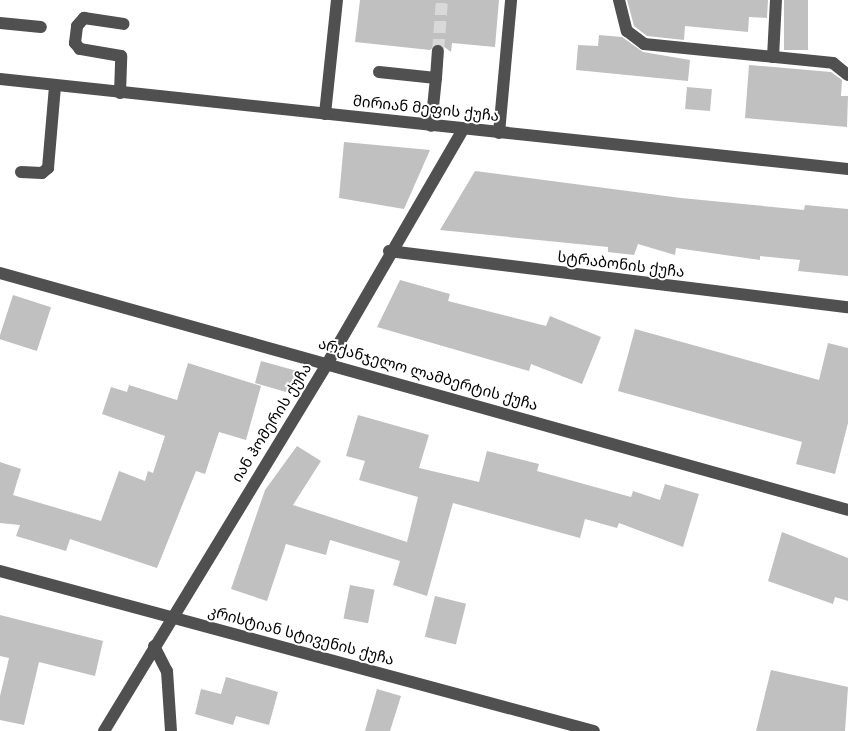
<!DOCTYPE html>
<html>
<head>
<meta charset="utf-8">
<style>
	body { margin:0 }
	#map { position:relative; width:848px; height:731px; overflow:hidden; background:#fff; font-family:"Fira Sans","Noto Sans Georgian",sans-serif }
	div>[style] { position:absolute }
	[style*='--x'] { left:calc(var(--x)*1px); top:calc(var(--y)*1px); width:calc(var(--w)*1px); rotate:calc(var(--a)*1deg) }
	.building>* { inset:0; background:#c0c0c0; transform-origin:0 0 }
	.minor-tunnel>* { height:12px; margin-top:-6px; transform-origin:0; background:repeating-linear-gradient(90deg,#d9d9d9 0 12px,transparent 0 18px) }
	.minor>* { height:12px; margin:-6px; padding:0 6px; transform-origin:6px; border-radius:6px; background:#505050 }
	span { translate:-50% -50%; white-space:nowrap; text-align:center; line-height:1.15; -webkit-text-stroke:4px #fff; paint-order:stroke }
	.street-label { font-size:15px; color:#000 }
</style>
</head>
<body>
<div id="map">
	<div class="building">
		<div style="clip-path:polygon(360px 0,499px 0,495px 47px,452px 43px,451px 52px,439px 43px,430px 50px,355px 42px)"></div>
		<div style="clip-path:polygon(627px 0,768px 0,767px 18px,749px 17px,748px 32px,685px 26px,684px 40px,647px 36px,634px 26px)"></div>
		<div style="left:784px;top:0;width:24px;height:50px"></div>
		<div style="clip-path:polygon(599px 35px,622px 37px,643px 52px,690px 60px,688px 81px,576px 70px,578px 45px,598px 46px)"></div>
		<div style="clip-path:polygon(749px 65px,831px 72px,842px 80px,841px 96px,848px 96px,847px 127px,745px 118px)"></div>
		<div style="left:687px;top:87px;width:25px;height:22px;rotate:5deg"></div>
		<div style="clip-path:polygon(344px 142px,430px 150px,404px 209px,339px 198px)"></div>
		<div style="clip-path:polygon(475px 171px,681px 198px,804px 210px,805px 205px,848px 209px,848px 276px,798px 271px,800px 260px,760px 256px,760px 260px,676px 248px,675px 255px,638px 244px,634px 255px,608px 252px,608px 247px,440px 230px)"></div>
		<div style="clip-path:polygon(400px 280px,450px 294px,448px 301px,546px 326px,550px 316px,601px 337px,582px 384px,531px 364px,529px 371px,377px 327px)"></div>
		<div style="left:13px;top:295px;width:40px;height:46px;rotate:18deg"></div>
		<div style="clip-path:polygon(635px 329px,819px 380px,828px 343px,848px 348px,848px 423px,835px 474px,796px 464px,802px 442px,618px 391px)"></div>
		<div style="clip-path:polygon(261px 361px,297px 371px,286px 392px,255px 383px)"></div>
		<div style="clip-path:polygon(188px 363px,261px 386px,246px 440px,219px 432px,205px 474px,196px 471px,157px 568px,70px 539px,66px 551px,16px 536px,20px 525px,0 523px,0 462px,21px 469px,13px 495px,101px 521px,119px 471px,145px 481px,148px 471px,153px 473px,165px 436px,102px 414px,111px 387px,127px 392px,129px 385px,177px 400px)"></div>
		<div style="clip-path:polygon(358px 415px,429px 435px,419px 468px,479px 482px,487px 451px,539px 464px,537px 471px,631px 497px,633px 491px,660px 500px,665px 484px,699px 494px,683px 547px,619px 523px,617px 528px,585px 519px,580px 538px,453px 503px,427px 596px,393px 585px,400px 561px,330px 540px,326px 555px,286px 544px,267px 601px,231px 589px,265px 490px,297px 446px,321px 461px,293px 505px,407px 542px,418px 497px,359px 480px,365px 461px,346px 456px)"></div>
		<div style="clip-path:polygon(782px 532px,848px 558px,848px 601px,835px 597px,833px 604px,768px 581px)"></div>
		<div style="left:350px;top:585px;width:25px;height:34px;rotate:11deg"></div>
		<div style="left:435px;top:596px;width:32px;height:42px;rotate:14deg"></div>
		<div style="clip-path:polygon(0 615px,103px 641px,95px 676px,39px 662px,24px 725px,0 720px,0 696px,9px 658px,0 656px)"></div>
		<div style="clip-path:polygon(771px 670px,848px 687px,845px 731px,756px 731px)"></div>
		<div style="clip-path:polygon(226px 677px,278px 692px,269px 725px,236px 716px,233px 725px,195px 714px,201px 689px,221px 694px)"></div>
		<div style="clip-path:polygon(377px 689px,401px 696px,390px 731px,365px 731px)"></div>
	</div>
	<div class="minor-tunnel">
		<div style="--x:438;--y:51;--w:51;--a:-85.5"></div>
	</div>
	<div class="minor">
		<div style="--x:619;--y:0;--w:32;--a:76"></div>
		<div style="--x:627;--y:31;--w:21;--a:37"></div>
		<div style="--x:644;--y:44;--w:190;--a:5.7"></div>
		<div style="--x:833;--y:63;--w:19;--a:39"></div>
		<div style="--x:0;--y:23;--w:41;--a:5.6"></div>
		<div style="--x:773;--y:57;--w:57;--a:-87"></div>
		<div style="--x:379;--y:72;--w:57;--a:6"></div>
		<div style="--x:436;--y:78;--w:48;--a:95.9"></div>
		<div style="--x:436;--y:78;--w:27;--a:-86"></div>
		<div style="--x:0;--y:79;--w:853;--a:6.06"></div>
		<div style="--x:120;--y:93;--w:37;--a:-88"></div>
		<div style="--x:121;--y:56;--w:42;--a:-170.3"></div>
		<div style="--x:80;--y:49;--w:8;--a:-130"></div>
		<div style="--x:75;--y:43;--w:17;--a:-83"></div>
		<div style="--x:77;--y:26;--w:11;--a:-49"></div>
		<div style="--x:84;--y:18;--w:40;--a:8.5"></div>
		<div style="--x:325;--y:114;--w:115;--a:-84"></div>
		<div style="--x:499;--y:133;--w:134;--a:-84.8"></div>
		<div style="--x:21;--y:172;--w:21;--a:3"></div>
		<div style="--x:42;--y:173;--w:8;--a:-40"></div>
		<div style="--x:48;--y:168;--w:81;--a:-85.1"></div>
		<div style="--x:389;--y:251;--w:462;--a:7"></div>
		<div style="--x:0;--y:273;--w:880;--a:15.61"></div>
		<div style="--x:0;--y:571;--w:615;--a:15.08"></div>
		<div style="--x:154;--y:646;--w:28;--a:63"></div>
		<div style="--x:167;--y:671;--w:60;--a:86.2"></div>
		<div style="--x:104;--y:731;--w:429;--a:-58.7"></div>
		<div style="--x:327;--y:364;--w:272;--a:-59.9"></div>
	</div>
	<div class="street-label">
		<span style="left:426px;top:109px;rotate:6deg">მირიან მეფის ქუჩა</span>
		<span style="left:621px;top:265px;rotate:7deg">სტრაბონის ქუჩა</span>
		<span style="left:428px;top:375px;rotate:16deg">არქანჯელო ლამბერტის ქუჩა</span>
		<span style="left:272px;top:423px;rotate:-58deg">იან ჰომერის ქუჩა</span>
		<span style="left:301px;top:636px;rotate:15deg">კრისტიან სტივენის ქუჩა</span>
	</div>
</div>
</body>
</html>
